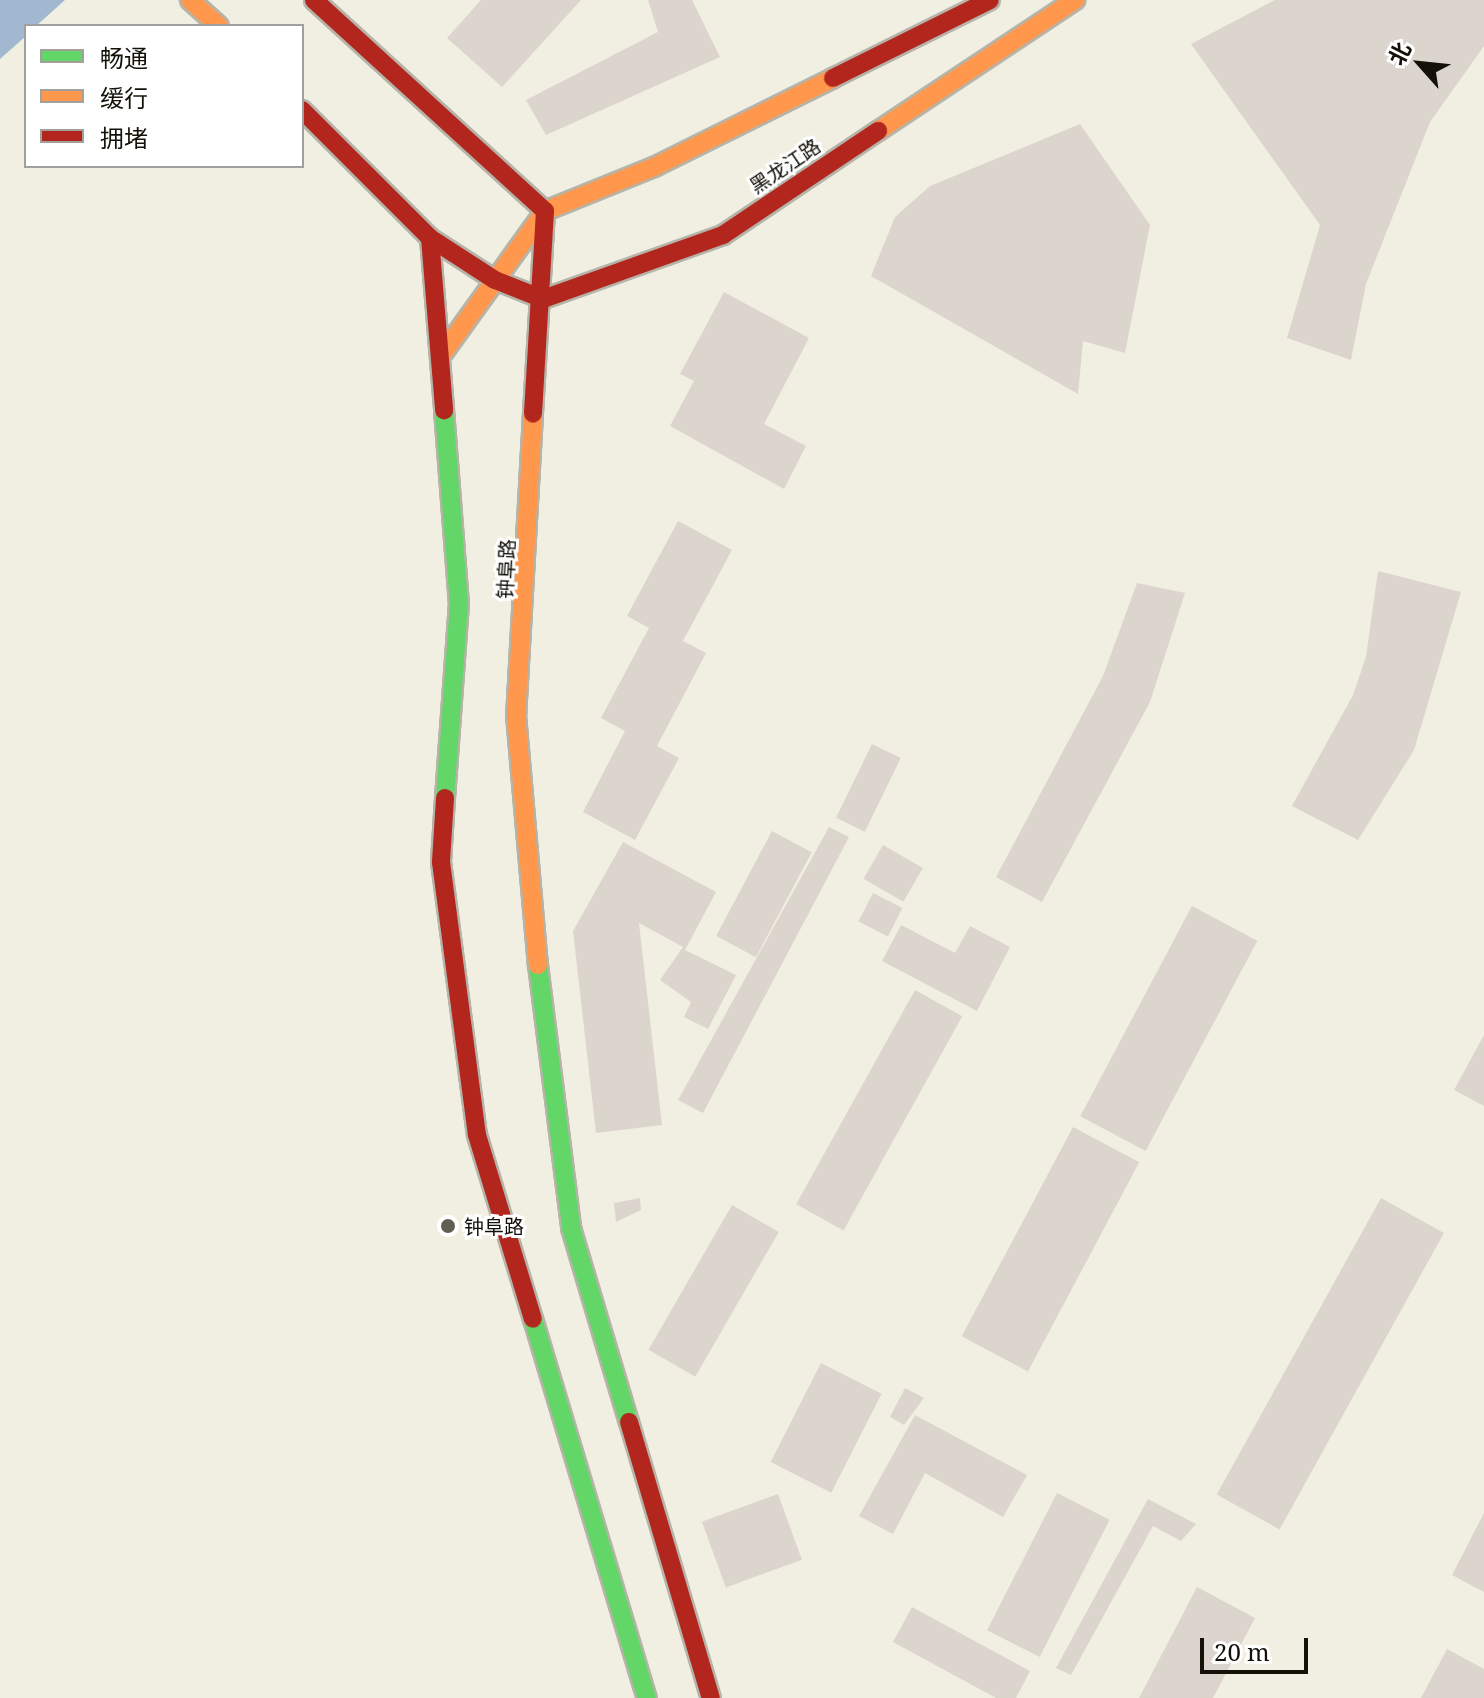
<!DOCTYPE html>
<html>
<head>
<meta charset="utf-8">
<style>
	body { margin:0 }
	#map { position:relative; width:1484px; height:1698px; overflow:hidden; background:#f1efe1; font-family:"Noto Serif","Noto Sans SC",serif }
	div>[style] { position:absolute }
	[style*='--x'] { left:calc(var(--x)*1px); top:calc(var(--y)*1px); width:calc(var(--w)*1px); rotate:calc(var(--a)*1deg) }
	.water>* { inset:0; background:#a1b8d0 }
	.building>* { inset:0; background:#dcd5ce; transform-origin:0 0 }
	.roads { filter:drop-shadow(2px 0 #b6b4a9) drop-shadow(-2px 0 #b6b4a9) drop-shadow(0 2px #b6b4a9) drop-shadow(0 -2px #b6b4a9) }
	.fast>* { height:18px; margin:-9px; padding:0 9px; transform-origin:9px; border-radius:9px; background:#63d668 }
	.slow>* { height:18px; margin:-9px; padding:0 9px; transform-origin:9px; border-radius:9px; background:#ff974d }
	.jam>* { height:18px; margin:-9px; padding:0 9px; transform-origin:9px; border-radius:9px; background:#b3261e }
	.dots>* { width:22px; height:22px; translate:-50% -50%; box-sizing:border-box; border:4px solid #fff; border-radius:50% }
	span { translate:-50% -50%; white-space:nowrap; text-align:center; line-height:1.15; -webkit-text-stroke:6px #fff; paint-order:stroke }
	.street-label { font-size:20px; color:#131108 }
	.poi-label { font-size:20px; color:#131108 }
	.left { translate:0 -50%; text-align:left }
	.legend { position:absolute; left:24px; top:24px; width:280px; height:144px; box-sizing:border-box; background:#fff; border:2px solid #a1a09c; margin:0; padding:10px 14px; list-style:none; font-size:24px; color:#131108 }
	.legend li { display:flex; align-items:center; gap:16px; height:40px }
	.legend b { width:40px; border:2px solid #a1a09c }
	.north { position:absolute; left:1380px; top:24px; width:80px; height:80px; -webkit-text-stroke:6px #fff; paint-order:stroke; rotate:297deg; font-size:22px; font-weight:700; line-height:32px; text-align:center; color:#131108 }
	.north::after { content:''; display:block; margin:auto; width:28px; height:36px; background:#131108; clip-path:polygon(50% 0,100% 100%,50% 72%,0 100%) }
	.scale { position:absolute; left:1200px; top:1638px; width:108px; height:36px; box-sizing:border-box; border:4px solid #131108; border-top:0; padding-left:10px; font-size:24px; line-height:28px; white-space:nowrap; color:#131108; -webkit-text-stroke:6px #fff; paint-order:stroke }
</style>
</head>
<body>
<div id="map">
	<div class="water">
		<div style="clip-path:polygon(0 0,65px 0,36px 26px,26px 26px,26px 36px,0 59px)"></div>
	</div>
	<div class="building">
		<div style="clip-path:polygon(481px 0,581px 0,502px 87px,447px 38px)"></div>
		<div style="clip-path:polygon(648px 0,692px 0,720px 57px,546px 135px,526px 100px,658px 32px)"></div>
		<div style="clip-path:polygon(1275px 0,1484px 0,1484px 46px,1430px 122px,1366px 284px,1351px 360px,1287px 338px,1320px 225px,1191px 44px)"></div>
		<div style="clip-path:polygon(1080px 124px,1150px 225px,1125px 353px,1083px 341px,1078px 394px,871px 276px,895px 217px,930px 186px)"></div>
		<div style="clip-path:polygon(724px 292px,809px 338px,764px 424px,806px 446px,784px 489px,670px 426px,694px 381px,680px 374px)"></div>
		<div style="clip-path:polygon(678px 521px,732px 550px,683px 641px,706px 653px,657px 746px,679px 758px,635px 840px,583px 812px,625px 731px,601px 718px,649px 628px,627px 616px)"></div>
		<div style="clip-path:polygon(1378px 571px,1461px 592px,1414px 750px,1358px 840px,1292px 806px,1353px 695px,1366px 657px)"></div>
		<div style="clip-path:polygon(1137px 583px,1185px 593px,1150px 702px,1042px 902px,996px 877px,1103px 676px)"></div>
		<div style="left:872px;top:744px;width:32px;height:82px;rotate:26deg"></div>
		<div style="clip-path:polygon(829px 827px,849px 837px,703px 1113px,678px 1100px)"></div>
		<div style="left:772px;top:831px;width:45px;height:119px;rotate:28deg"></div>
		<div style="clip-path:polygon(623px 842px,716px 892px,685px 950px,736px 975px,708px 1029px,684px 1017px,691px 1002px,660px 980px,683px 947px,639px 923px,662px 1125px,596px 1133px,573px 931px)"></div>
		<div style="left:883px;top:845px;width:46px;height:39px;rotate:30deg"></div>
		<div style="left:873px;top:893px;width:33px;height:32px;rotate:27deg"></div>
		<div style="left:1192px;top:906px;width:74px;height:238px;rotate:28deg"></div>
		<div style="clip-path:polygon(901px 925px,955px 953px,970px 926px,1010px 947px,977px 1011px,882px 961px)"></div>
		<div style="left:915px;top:990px;width:54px;height:245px;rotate:29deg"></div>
		<div style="clip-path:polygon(1484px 1035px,1484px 1106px,1454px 1090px)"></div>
		<div style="left:1073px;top:1127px;width:75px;height:237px;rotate:28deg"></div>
		<div style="clip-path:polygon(640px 1198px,641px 1210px,616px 1222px,614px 1203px)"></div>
		<div style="left:1381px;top:1198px;width:72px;height:339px;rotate:29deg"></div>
		<div style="left:732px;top:1205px;width:54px;height:167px;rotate:30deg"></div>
		<div style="left:821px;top:1363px;width:68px;height:111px;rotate:27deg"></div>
		<div style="clip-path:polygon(905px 1388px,924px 1398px,904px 1425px,890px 1417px)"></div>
		<div style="clip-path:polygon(915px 1415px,1027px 1475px,1003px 1517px,925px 1473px,893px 1534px,859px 1516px)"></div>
		<div style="left:1057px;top:1493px;width:59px;height:154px;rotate:27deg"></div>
		<div style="left:778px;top:1494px;width:70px;height:81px;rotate:70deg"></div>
		<div style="clip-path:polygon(1148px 1499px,1196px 1524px,1181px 1541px,1153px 1526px,1071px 1675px,1056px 1668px)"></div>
		<div style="clip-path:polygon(1484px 1513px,1484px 1592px,1452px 1575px)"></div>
		<div style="clip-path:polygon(1197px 1587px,1255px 1618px,1213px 1698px,1139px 1698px)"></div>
		<div style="clip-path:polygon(912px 1607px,1030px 1671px,1016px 1698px,996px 1698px,893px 1642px)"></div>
		<div style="clip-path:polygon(1447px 1649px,1484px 1669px,1484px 1698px,1421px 1698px)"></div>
	</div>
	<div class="roads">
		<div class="fast">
			<div style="--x:444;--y:410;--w:194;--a:85.6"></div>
			<div style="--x:459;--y:603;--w:196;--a:94.1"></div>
			<div style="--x:538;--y:965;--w:265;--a:82.8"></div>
			<div style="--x:571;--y:1228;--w:202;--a:73.4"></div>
			<div style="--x:533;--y:1319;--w:396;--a:73.3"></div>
		</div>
		<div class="slow">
			<div style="--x:190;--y:0;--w:39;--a:42"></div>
			<div style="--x:878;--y:131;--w:237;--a:-33.6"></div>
			<div style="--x:443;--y:353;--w:175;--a:-54.3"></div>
			<div style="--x:545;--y:211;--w:118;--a:-22"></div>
			<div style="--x:654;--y:167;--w:200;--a:-26.4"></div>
			<div style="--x:533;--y:414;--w:301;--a:93.2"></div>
			<div style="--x:516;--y:715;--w:251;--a:85"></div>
		</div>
		<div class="jam">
			<div style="--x:314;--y:0;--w:313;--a:42.4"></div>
			<div style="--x:545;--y:211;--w:203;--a:93.4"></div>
			<div style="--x:833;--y:78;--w:175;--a:-26.4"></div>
			<div style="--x:302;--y:110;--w:181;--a:45"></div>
			<div style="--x:430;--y:238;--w:173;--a:85.3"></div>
			<div style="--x:430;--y:238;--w:77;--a:32.9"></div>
			<div style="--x:495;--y:280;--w:52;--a:21.6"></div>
			<div style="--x:543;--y:299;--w:191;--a:-19.6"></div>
			<div style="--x:723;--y:235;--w:187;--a:-33.9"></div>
			<div style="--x:445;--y:798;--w:64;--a:93.6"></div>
			<div style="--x:441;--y:862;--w:275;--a:82.5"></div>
			<div style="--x:477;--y:1135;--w:192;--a:73.1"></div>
			<div style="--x:629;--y:1422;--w:288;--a:73.5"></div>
		</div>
	</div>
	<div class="dots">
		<div style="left:448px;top:1226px;background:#615f54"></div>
	</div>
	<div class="street-label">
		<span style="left:785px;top:166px;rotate:-34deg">黑龙江路</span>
		<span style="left:506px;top:569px;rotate:-87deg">钟阜路</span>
	</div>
	<div class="poi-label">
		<span class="left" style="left:464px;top:1226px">钟阜路</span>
	</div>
	<ul class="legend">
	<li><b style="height:10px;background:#63d668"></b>畅通</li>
	<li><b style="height:10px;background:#ff974d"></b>缓行</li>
	<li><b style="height:10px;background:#b3261e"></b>拥堵</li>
	</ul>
	<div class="north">北</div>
	<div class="scale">20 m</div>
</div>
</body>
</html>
